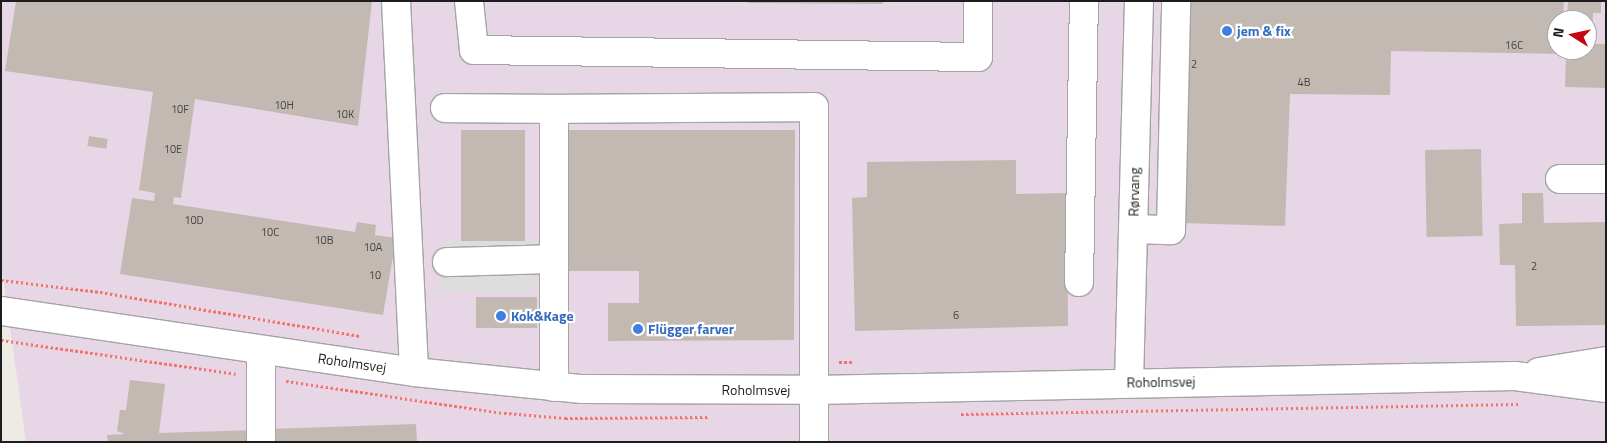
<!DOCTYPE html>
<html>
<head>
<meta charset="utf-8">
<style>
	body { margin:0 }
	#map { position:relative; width:1607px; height:443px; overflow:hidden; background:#eeeae4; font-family:"Titillium Web",sans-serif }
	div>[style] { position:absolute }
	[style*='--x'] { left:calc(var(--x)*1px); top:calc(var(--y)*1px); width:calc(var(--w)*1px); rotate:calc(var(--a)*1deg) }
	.industrial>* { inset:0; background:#e7d6e5 }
	.parking>* { inset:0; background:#ddd; transform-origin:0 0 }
	.building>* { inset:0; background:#c3b9b3; transform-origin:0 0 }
	.path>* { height:3px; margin-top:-1.5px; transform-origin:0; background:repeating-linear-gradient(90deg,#f6726d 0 2.5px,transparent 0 5px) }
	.roads { filter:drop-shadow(1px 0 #a4a4a4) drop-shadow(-1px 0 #a4a4a4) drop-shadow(0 1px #a4a4a4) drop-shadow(0 -1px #a4a4a4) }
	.minor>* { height:28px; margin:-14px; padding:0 14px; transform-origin:14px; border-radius:14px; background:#fff }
	.dots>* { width:14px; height:14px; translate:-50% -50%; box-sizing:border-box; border:2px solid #fff; border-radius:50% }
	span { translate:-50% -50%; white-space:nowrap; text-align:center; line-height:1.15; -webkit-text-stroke:4.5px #fff; paint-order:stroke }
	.number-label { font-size:11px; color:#464442 }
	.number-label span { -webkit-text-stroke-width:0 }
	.shop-label { font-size:14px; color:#366cbe; font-weight:700 }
	.left { translate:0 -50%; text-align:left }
	.street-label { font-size:14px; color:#1d1d1d }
	.frame { position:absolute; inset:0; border:2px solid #1d1d1d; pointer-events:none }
	.north { position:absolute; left:1547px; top:10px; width:50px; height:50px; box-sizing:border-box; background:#fff; border:1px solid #a5a5a5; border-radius:50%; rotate:280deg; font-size:14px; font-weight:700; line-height:20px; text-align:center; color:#1d1d1d }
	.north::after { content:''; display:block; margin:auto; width:18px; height:22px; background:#c50613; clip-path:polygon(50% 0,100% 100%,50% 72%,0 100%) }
</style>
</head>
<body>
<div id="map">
	<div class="industrial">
		<div style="clip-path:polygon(evenodd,1px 1px,1606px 1px,1606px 442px,26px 442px,1px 262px,1px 1px,1557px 20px,1587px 20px,1587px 50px,1557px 50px,1557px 20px)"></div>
	</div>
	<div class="parking">
		<div style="left:536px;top:241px;width:51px;height:95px;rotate:90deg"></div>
	</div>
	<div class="building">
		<div style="clip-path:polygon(16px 1px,372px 1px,358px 126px,195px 99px,181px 198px,174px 197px,173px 204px,355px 232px,357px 222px,376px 225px,375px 235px,396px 238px,383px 315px,120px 274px,132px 198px,154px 201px,155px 193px,139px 190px,153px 92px,5px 71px)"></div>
		<div style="clip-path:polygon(748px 1px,883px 1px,883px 4px,748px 3px)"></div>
		<div style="clip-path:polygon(1187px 1px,1564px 1px,1563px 20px,1557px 20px,1557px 50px,1562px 50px,1562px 54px,1391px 51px,1390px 95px,1290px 94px,1285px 226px,1181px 223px)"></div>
		<div style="clip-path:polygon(1568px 1px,1601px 1px,1601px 13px,1593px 13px,1592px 44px,1606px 44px,1606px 88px,1565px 87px,1566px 50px,1587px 50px,1587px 20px,1567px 20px)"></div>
		<div style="left:525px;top:130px;width:111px;height:64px;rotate:90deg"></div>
		<div style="clip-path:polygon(565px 130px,795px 130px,794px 340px,608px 341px,608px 303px,639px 303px,639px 271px,565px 271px)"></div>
		<div style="left:89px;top:136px;width:19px;height:10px;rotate:9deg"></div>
		<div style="left:1481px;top:149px;width:87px;height:56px;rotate:89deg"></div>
		<div style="clip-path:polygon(1016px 160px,1016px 194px,1067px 193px,1068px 326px,855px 331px,852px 198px,867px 197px,867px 162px)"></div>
		<div style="clip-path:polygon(1522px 193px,1543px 193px,1544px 223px,1606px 222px,1606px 325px,1516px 326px,1515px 265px,1500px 265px,1499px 224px,1522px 223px)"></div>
		<div style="left:476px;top:297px;width:61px;height:31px"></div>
		<div style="clip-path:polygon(130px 380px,165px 384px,159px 433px,255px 430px,255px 442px,108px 442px,107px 435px,125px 434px,117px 431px,120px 410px,126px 410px)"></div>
		<div style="clip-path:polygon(416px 424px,417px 442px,269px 442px,268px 429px)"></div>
	</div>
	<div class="path">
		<div style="--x:1;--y:280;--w:100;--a:6.9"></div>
		<div style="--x:100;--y:292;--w:264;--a:9.6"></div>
		<div style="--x:1;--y:340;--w:237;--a:8.2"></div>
		<div style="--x:839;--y:362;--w:14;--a:0"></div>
		<div style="--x:286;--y:381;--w:220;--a:8.4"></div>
		<div style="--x:504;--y:413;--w:61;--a:4.7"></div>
		<div style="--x:565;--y:418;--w:145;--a:-0.4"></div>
		<div style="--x:961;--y:414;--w:557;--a:-1.03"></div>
	</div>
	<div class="roads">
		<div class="minor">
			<div style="--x:396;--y:1;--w:371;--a:87.2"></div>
			<div style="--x:469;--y:1;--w:49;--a:84.2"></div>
			<div style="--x:474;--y:50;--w:504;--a:0.8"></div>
			<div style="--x:978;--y:57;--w:56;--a:-90"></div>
			<div style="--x:445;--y:108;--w:109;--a:0.5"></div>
			<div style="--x:554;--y:109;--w:278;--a:90"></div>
			<div style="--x:554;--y:109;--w:260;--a:-0.4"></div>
			<div style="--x:814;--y:107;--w:335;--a:90"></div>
			<div style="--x:1560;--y:179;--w:46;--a:0"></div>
			<div style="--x:1133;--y:229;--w:38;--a:2"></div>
			<div style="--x:1171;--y:230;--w:229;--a:-88.7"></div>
			<div style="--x:447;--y:262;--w:107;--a:-1.6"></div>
			<div style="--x:1079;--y:282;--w:281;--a:-89"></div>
			<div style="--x:1;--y:311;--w:417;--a:8.4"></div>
			<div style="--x:414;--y:372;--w:169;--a:5.8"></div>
			<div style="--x:582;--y:389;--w:234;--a:0.2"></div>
			<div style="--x:816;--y:390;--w:699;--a:-1.15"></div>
			<div style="--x:1515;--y:376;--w:92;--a:7.5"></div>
			<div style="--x:261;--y:350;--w:92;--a:90"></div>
			<div style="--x:1539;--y:372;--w:68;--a:-9.3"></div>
			<div style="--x:1129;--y:383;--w:382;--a:-88.5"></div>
		</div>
	</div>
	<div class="dots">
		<div style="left:1227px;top:31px;background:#3f7fe0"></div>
		<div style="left:501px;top:316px;background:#3f7fe0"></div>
		<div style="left:638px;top:329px;background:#3f7fe0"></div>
	</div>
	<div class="number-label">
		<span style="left:1514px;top:45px">16C</span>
		<span style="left:1194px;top:64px">2</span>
		<span style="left:1304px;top:82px">4B</span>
		<span style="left:284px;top:105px">10H</span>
		<span style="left:180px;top:109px">10F</span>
		<span style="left:345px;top:114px">10K</span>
		<span style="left:173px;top:149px">10E</span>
		<span style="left:194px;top:220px">10D</span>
		<span style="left:270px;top:232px">10C</span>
		<span style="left:324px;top:240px">10B</span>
		<span style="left:373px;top:247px">10A</span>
		<span style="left:1534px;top:266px">2</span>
		<span style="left:375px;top:275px">10</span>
		<span style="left:956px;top:315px">6</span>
	</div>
	<div class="shop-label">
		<span class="left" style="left:1237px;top:31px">jem &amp; fix</span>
		<span class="left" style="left:511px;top:316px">Kok&amp;Kage</span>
		<span class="left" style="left:648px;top:329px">Flügger farver</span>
	</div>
	<div class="street-label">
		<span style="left:1134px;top:192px;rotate:-89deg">Rørvang</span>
		<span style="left:352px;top:363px;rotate:8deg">Roholmsvej</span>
		<span style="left:1161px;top:382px;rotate:-1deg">Roholmsvej</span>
		<span style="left:756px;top:390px">Roholmsvej</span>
	</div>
	<div class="frame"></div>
	<div class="north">N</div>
</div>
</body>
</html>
